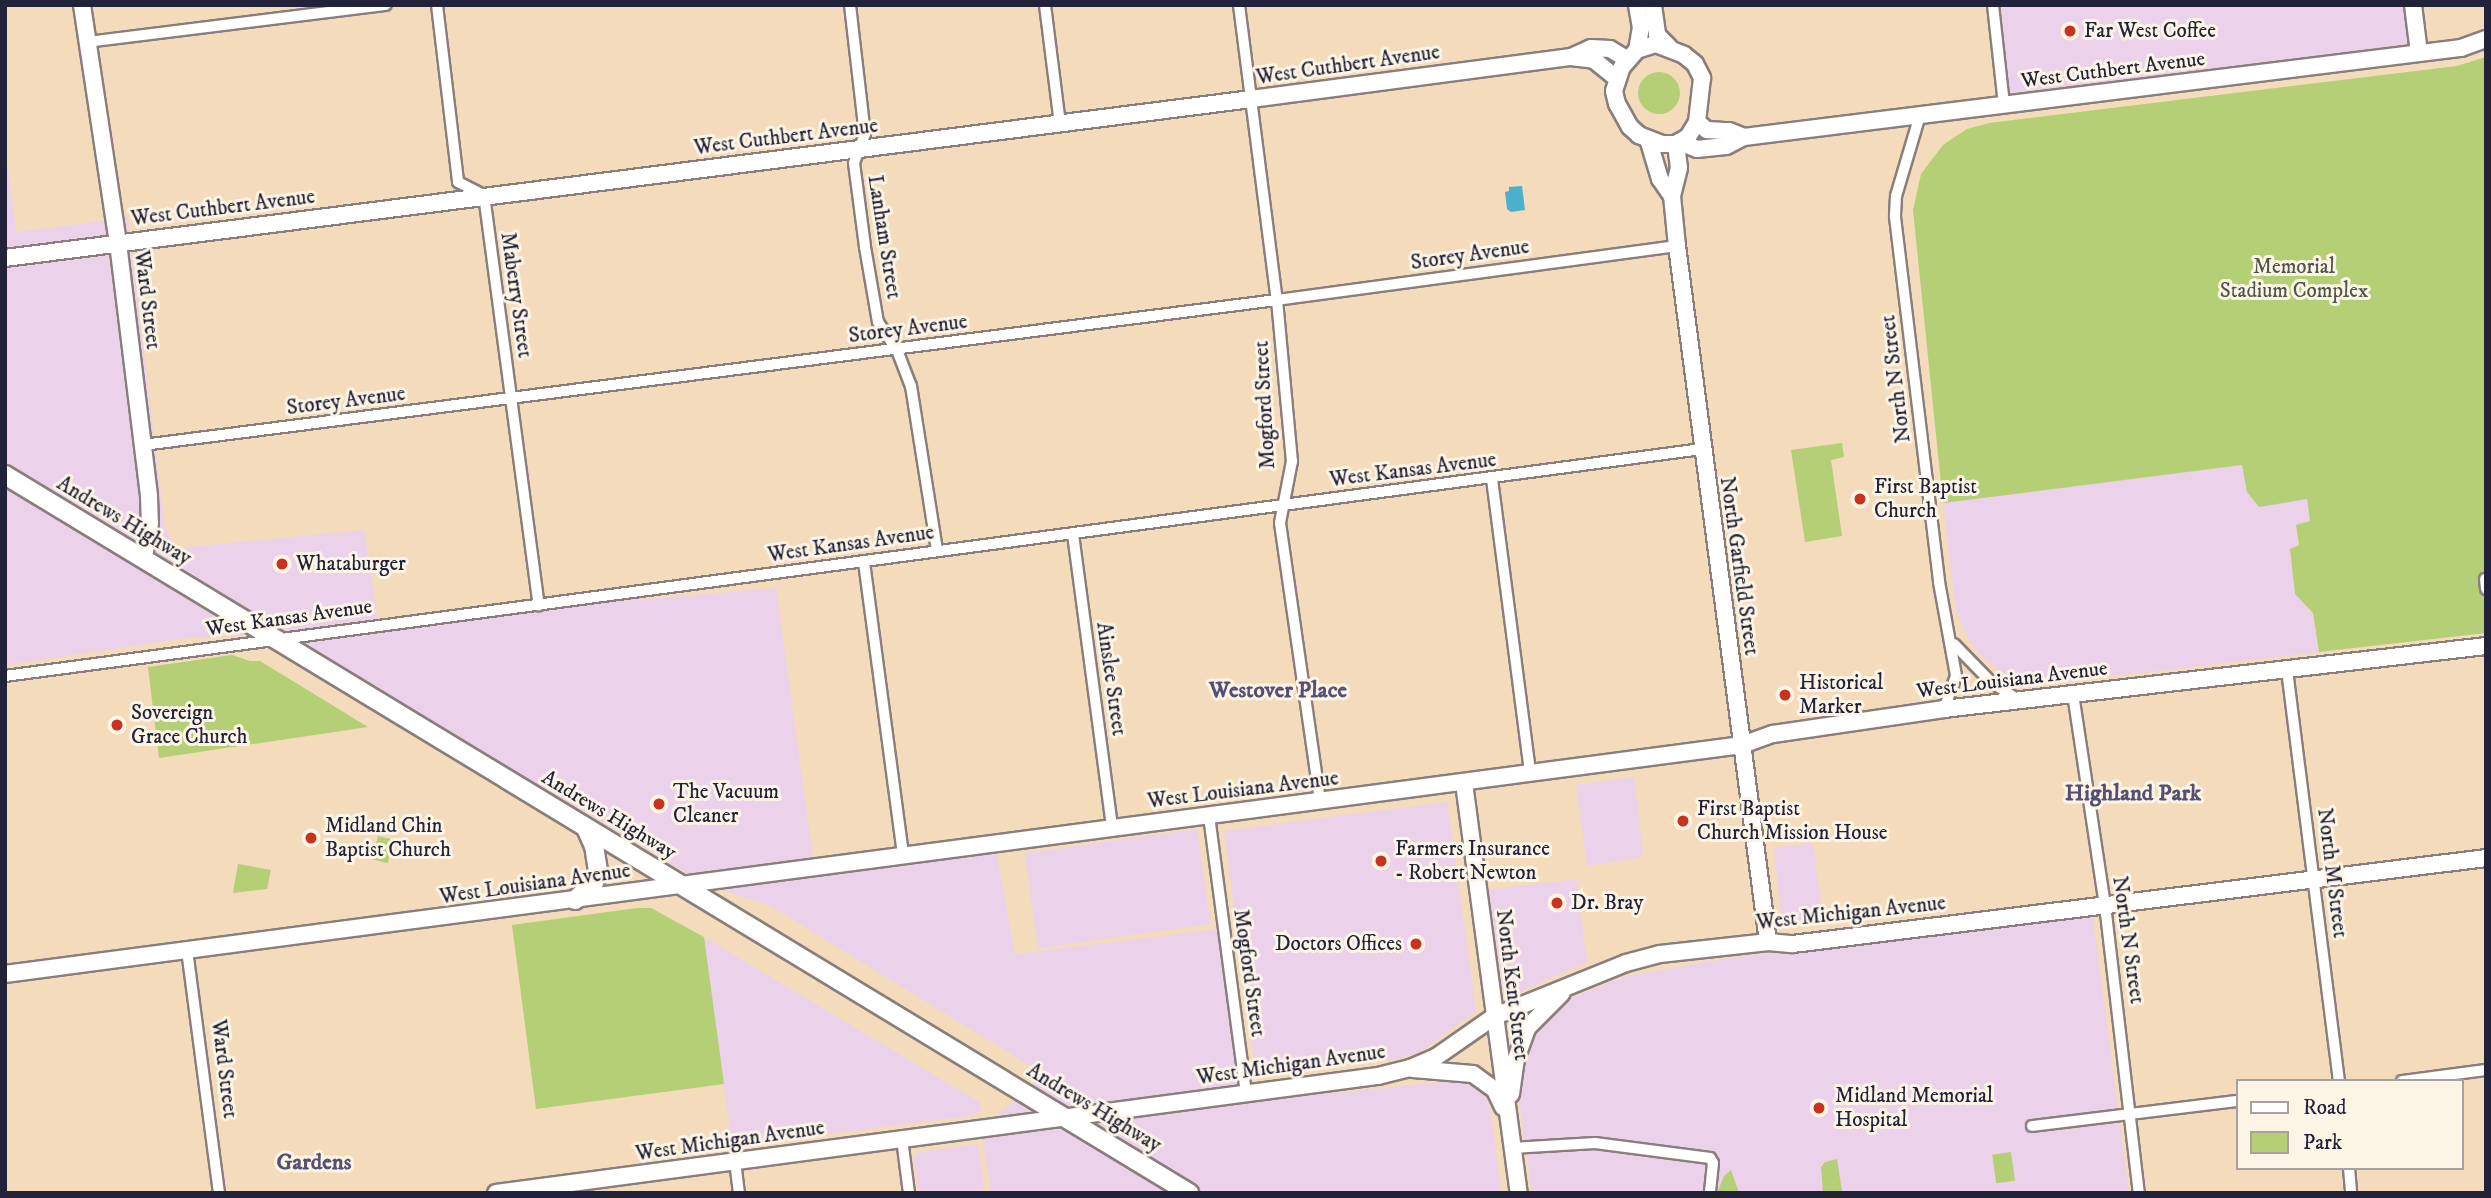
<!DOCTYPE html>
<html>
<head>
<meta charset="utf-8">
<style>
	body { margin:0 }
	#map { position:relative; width:2491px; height:1198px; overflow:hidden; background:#f3dbbc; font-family:"IM FELL DW Pica",serif }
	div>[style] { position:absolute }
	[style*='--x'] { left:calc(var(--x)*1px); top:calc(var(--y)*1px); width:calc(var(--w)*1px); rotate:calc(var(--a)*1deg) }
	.built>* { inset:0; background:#ecd1ea; transform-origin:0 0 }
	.green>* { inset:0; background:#b4cf75; transform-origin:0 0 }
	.round { border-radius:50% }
	.water>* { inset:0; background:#4dafcc }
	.roads { filter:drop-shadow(2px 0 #8a7e7c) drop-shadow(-2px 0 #8a7e7c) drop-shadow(0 2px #8a7e7c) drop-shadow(0 -2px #8a7e7c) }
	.street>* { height:10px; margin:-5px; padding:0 5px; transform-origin:5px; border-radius:5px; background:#fff }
	.secondary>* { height:16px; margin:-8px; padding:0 8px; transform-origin:8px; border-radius:8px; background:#fff }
	.primary>* { height:18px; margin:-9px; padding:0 9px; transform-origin:9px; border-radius:9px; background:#fff }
	.dots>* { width:19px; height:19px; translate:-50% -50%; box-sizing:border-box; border:4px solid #fcf5e5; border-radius:50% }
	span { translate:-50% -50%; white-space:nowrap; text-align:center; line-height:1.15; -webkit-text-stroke:6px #fcf5e5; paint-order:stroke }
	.poi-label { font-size:21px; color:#22223b }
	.left { translate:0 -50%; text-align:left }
	.right { translate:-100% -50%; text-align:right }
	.street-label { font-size:21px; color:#22223b }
	.park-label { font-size:21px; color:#4e564c }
	.neighbourhood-label { font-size:23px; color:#554e75; font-weight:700 }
	.frame { position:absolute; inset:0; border:7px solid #22223b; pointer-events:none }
	.legend { position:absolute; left:2236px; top:1079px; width:228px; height:91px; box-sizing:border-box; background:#fcf5e5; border:2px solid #a5a1a1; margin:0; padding:9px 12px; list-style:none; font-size:21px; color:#22223b }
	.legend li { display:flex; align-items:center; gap:14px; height:35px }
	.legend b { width:35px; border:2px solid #a5a1a1 }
</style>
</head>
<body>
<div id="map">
	<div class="built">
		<div style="clip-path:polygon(1993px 5px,2413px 5px,2419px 52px,2005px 104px)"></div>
		<div style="clip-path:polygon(5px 145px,16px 232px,128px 218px,165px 529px,178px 548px,364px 530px,376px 609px,335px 614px,377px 612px,379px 622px,776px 588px,812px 850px,812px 872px,995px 846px,1015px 954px,1219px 929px,1249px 1101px,1455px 1081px,1472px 1086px,1484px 1095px,1491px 1111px,1501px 1193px,991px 1193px,981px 1129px,1045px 1075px,769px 905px,707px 885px,285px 633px,187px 638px,5px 665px)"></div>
		<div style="clip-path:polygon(2243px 465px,2247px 491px,2307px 499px,2310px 522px,2296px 525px,2298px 545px,2290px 549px,2295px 594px,2312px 613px,2319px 652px,2045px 684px,2020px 680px,2000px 671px,1983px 658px,1970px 642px,1956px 610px,1943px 503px)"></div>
		<div style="clip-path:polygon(1634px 777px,1643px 852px,1638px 858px,1587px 866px,1576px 785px)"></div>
		<div style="clip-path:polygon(1447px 802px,1476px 1011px,1420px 1052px,1397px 1059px,1256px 1075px,1224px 831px)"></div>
		<div style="left:1197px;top:829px;width:96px;height:174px;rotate:82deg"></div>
		<div style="clip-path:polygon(1813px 843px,1823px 922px,1787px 928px,1782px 924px,1774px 848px)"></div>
		<div style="clip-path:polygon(1576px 879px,1587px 962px,1519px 992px,1505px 991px,1501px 986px,1489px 890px)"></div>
		<div style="clip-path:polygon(2092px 912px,2129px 1193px,1532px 1193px,1508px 1023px,1627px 976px,1718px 960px)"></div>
		<div style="clip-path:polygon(704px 937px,979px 1102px,981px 1108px,977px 1115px,732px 1146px)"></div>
		<div style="clip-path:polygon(978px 1144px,984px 1193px,919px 1193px,914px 1157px,918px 1152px)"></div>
	</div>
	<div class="green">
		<div style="clip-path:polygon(2486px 57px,2486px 633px,2319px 652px,2313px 613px,2295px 594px,2290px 549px,2299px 545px,2296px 525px,2310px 521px,2307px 499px,2259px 507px,2247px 492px,2242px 465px,1943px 503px,1913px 210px,1921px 174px,1943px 145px,1967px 129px,1989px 123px,2457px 66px)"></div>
		<div class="round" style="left:1638px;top:72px;width:42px;height:42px"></div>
		<div style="clip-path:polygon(1842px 443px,1844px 457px,1831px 460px,1842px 536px,1805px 542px,1791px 450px)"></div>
		<div style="clip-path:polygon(232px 655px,250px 661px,260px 661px,368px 727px,159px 758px,148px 667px)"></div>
		<div style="left:378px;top:836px;width:16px;height:24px;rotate:14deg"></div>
		<div style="clip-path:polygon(238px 864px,271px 870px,267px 889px,233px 893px)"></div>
		<div style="clip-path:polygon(637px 908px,651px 908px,704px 937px,724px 1084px,536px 1109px,512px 925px)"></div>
		<div style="left:2011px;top:1152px;width:29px;height:19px;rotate:82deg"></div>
		<div style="clip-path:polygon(1837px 1159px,1842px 1192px,1852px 1193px,1823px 1193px,1821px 1167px,1825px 1162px)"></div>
		<div style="clip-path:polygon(1731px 1170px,1739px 1193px,1717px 1193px,1724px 1176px)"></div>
	</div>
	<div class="water">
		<div style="clip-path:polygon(1522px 186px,1525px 210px,1511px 212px,1507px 209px,1505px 192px,1509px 191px,1509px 187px)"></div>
	</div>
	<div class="roads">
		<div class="street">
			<div style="--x:437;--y:5;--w:178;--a:83.2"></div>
			<div style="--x:458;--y:182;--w:29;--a:27"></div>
			<div style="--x:484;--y:195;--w:414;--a:82.4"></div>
			<div style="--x:850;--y:5;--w:130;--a:83.4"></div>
			<div style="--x:865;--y:134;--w:31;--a:111"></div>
			<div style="--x:854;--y:163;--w:85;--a:82.5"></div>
			<div style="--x:865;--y:247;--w:76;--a:80.2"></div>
			<div style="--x:878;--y:322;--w:34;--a:56"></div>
			<div style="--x:897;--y:350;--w:39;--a:69"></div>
			<div style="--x:911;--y:386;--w:167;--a:81"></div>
			<div style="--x:1045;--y:5;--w:120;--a:82.8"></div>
			<div style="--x:1239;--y:5;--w:297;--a:82.7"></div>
			<div style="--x:1277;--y:300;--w:162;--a:84.7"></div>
			<div style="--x:1292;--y:461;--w:63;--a:101"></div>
			<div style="--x:1280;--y:523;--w:281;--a:81.8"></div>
			<div style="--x:1993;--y:5;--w:101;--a:83.7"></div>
			<div style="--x:87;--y:42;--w:301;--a:-7.1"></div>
			<div style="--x:1920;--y:115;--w:84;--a:106.5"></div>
			<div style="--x:1896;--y:196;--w:21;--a:93"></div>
			<div style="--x:1895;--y:217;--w:368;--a:83.1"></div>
			<div style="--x:1939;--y:582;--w:96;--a:79.7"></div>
			<div style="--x:1956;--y:676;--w:35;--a:110"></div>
			<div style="--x:143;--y:445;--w:1143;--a:-7.29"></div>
			<div style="--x:1277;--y:300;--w:404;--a:-7.7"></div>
			<div style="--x:1492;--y:479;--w:296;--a:82.6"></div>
			<div style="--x:1073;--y:534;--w:297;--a:82.4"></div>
			<div style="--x:864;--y:562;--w:296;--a:82.4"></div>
			<div style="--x:2485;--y:579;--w:10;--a:84"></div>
			<div style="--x:1954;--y:644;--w:52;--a:45.8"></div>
			<div style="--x:1990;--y:681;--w:32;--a:34"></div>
			<div style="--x:2287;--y:670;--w:414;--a:82.8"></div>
			<div style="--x:5;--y:676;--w:1712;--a:-7.62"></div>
			<div style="--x:2073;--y:694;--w:213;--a:81.4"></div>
			<div style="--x:2105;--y:905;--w:290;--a:83.3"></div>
			<div style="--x:1209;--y:816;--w:280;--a:82.4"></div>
			<div style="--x:187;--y:950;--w:245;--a:82.5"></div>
			<div style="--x:2402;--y:1081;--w:85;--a:-7.5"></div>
			<div style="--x:2032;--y:1126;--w:207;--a:-7"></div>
			<div style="--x:902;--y:1139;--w:54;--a:82.6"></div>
			<div style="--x:1512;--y:1148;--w:83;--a:-3.4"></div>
			<div style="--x:1595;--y:1143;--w:116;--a:7.4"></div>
			<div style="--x:1710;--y:1158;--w:6;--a:59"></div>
			<div style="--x:1713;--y:1163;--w:30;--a:96"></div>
			<div style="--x:735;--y:1161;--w:32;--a:83"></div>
			<div style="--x:2349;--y:1168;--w:25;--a:85"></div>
		</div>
		<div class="secondary">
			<div style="--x:82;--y:5;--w:241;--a:81.4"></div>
			<div style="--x:118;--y:243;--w:256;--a:83"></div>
			<div style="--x:149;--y:497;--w:26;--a:88"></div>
			<div style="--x:150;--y:523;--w:36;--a:100"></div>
			<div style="--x:1653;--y:5;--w:30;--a:82"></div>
			<div style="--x:1657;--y:35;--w:17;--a:45"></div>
			<div style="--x:2413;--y:5;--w:48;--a:82.9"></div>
			<div style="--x:1656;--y:44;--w:30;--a:21"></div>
			<div style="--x:1684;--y:55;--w:14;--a:39"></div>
			<div style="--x:1695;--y:64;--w:16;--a:63"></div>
			<div style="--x:1702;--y:78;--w:44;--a:96.5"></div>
			<div style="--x:1697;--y:122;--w:17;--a:121"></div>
			<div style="--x:1688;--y:137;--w:14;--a:150"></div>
			<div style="--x:1676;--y:144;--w:14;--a:180"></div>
			<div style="--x:1662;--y:144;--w:25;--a:-159"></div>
			<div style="--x:1639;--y:135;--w:12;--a:-138"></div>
			<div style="--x:1630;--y:127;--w:26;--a:-119"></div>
			<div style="--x:1617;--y:104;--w:13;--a:-103"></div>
			<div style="--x:1614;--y:91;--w:25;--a:-72"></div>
			<div style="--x:1622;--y:67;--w:23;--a:-49"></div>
			<div style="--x:1637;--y:50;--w:20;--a:-18"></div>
			<div style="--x:1637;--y:50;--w:22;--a:-80"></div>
			<div style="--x:1641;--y:28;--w:23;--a:-100"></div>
			<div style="--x:1571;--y:57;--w:23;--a:7"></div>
			<div style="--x:1594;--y:60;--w:28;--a:39"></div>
			<div style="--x:1697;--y:122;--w:13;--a:39"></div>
			<div style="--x:1707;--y:130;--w:22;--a:3"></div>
			<div style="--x:1729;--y:131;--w:16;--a:22"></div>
			<div style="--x:1648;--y:139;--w:42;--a:73.3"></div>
			<div style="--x:1660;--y:179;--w:21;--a:55"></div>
			<div style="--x:1679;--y:142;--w:19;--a:21"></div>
			<div style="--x:1697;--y:149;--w:29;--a:-6"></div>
			<div style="--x:1726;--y:146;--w:20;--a:-27"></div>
			<div style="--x:1744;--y:137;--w:723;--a:-7.08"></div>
			<div style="--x:2461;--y:48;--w:27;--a:-20"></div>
			<div style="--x:1676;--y:144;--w:24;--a:83"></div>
			<div style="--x:1679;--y:168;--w:29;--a:104"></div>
			<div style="--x:1672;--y:196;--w:50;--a:84.3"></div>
			<div style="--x:1677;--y:246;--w:702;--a:82.55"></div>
			<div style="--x:5;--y:258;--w:1256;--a:-7.27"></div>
			<div style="--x:1251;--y:99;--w:323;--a:-7.5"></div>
			<div style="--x:1571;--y:57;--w:22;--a:-24"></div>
			<div style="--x:1591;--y:48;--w:19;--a:3"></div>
			<div style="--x:1610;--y:49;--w:21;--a:31"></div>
			<div style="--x:1464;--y:783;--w:414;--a:82.4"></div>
			<div style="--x:5;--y:974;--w:1752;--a:-7.51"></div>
			<div style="--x:1742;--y:745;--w:33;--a:-20"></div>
			<div style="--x:1773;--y:734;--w:173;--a:-8.3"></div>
			<div style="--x:1944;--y:709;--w:546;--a:-6.63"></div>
			<div style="--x:1413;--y:1069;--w:60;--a:4.8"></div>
			<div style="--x:1473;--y:1074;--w:27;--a:36"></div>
			<div style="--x:1495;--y:1090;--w:19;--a:65"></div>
			<div style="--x:1511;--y:1094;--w:35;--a:-82"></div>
			<div style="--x:1516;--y:1059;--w:33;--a:-70"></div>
			<div style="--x:1527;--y:1028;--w:49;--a:-45"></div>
			<div style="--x:496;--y:1193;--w:890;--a:-7.56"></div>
			<div style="--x:1378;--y:1076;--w:33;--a:-14"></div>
			<div style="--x:1410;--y:1068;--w:28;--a:-23"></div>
			<div style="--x:1436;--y:1057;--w:72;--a:-34.8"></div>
			<div style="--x:1495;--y:1016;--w:141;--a:-22"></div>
			<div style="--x:1626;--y:963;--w:35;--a:-15"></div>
			<div style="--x:1660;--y:954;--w:109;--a:-6.3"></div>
			<div style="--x:1768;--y:942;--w:25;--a:5"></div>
			<div style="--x:1793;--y:944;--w:698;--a:-7.07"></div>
		</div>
		<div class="primary">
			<div style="--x:5;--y:475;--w:1385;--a:31.23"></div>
			<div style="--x:575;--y:900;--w:25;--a:-42"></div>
			<div style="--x:594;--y:883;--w:13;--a:-72"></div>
			<div style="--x:598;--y:871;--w:25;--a:-99"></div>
			<div style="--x:594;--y:846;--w:17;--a:-114"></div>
		</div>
	</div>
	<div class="dots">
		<div style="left:2070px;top:31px;background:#c8321e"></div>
		<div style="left:1860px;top:499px;background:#c8321e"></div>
		<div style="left:282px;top:564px;background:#c8321e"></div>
		<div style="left:1785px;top:695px;background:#c8321e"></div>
		<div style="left:117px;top:725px;background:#c8321e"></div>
		<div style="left:659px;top:804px;background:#c8321e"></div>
		<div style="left:1683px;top:821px;background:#c8321e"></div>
		<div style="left:311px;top:838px;background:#c8321e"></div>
		<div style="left:1381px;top:861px;background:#c8321e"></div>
		<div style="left:1557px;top:903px;background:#c8321e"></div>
		<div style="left:1416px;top:944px;background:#c8321e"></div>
		<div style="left:1819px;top:1108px;background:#c8321e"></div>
	</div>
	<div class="poi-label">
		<span class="left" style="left:2084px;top:31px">Far West Coffee</span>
		<span class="left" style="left:1874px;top:499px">First Baptist<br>Church</span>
		<span class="left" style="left:296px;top:564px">Whataburger</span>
		<span class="left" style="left:1799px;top:695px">Historical<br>Marker</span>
		<span class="left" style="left:131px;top:725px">Sovereign<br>Grace Church</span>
		<span class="left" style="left:673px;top:804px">The Vacuum<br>Cleaner</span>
		<span class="left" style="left:1697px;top:821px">First Baptist<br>Church Mission House</span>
		<span class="left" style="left:325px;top:838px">Midland Chin<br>Baptist Church</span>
		<span class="left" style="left:1395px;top:861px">Farmers Insurance<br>- Robert Newton</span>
		<span class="left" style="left:1571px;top:903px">Dr. Bray</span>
		<span class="right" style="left:1402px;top:944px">Doctors Offices</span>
		<span class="left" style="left:1835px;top:1108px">Midland Memorial<br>Hospital</span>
	</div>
	<div class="street-label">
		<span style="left:1348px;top:65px;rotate:-8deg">West Cuthbert Avenue</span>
		<span style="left:2113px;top:70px;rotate:-7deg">West Cuthbert Avenue</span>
		<span style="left:786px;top:137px;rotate:-7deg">West Cuthbert Avenue</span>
		<span style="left:223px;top:208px;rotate:-7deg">West Cuthbert Avenue</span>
		<span style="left:884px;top:237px;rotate:81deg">Lanham Street</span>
		<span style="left:1470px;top:255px;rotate:-8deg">Storey Avenue</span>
		<span style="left:516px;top:295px;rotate:82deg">Maberry Street</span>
		<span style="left:147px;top:300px;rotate:83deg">Ward Street</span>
		<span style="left:908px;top:329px;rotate:-7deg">Storey Avenue</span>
		<span style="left:1896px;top:379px;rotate:-97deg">North N Street</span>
		<span style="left:346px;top:401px;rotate:-7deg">Storey Avenue</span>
		<span style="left:1265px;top:405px;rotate:-93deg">Mogford Street</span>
		<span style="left:1413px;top:470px;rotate:-7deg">West Kansas Avenue</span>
		<span style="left:124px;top:521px;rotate:31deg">Andrews Highway</span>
		<span style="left:851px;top:544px;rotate:-8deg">West Kansas Avenue</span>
		<span style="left:1739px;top:566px;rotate:82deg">North Garfield Street</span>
		<span style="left:289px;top:618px;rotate:-8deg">West Kansas Avenue</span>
		<span style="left:1111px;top:679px;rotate:82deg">Ainslee Street</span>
		<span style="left:2012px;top:680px;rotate:-7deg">West Louisiana Avenue</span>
		<span style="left:1243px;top:790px;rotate:-7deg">West Louisiana Avenue</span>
		<span style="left:609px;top:815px;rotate:31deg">Andrews Highway</span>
		<span style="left:2332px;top:873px;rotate:83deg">North M Street</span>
		<span style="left:535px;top:884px;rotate:-8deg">West Louisiana Avenue</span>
		<span style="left:1851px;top:913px;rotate:-6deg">West Michigan Avenue</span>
		<span style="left:2128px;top:940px;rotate:82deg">North N Street</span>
		<span style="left:1249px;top:973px;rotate:82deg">Mogford Street</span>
		<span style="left:1512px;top:985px;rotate:83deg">North Kent Street</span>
		<span style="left:1291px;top:1065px;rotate:-8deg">West Michigan Avenue</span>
		<span style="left:224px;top:1069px;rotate:83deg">Ward Street</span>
		<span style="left:1094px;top:1108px;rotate:31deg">Andrews Highway</span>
		<span style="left:730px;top:1141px;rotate:-8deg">West Michigan Avenue</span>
	</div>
	<div class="park-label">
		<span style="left:2294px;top:279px">Memorial<br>Stadium Complex</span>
	</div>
	<div class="neighbourhood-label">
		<span style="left:1278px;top:691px">Westover Place</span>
		<span style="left:2133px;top:794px">Highland Park</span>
		<span style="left:314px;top:1163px">Gardens</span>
	</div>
	<div class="frame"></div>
	<ul class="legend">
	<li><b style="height:9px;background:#fff"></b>Road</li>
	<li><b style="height:19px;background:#b4cf75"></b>Park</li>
	</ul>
</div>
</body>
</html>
